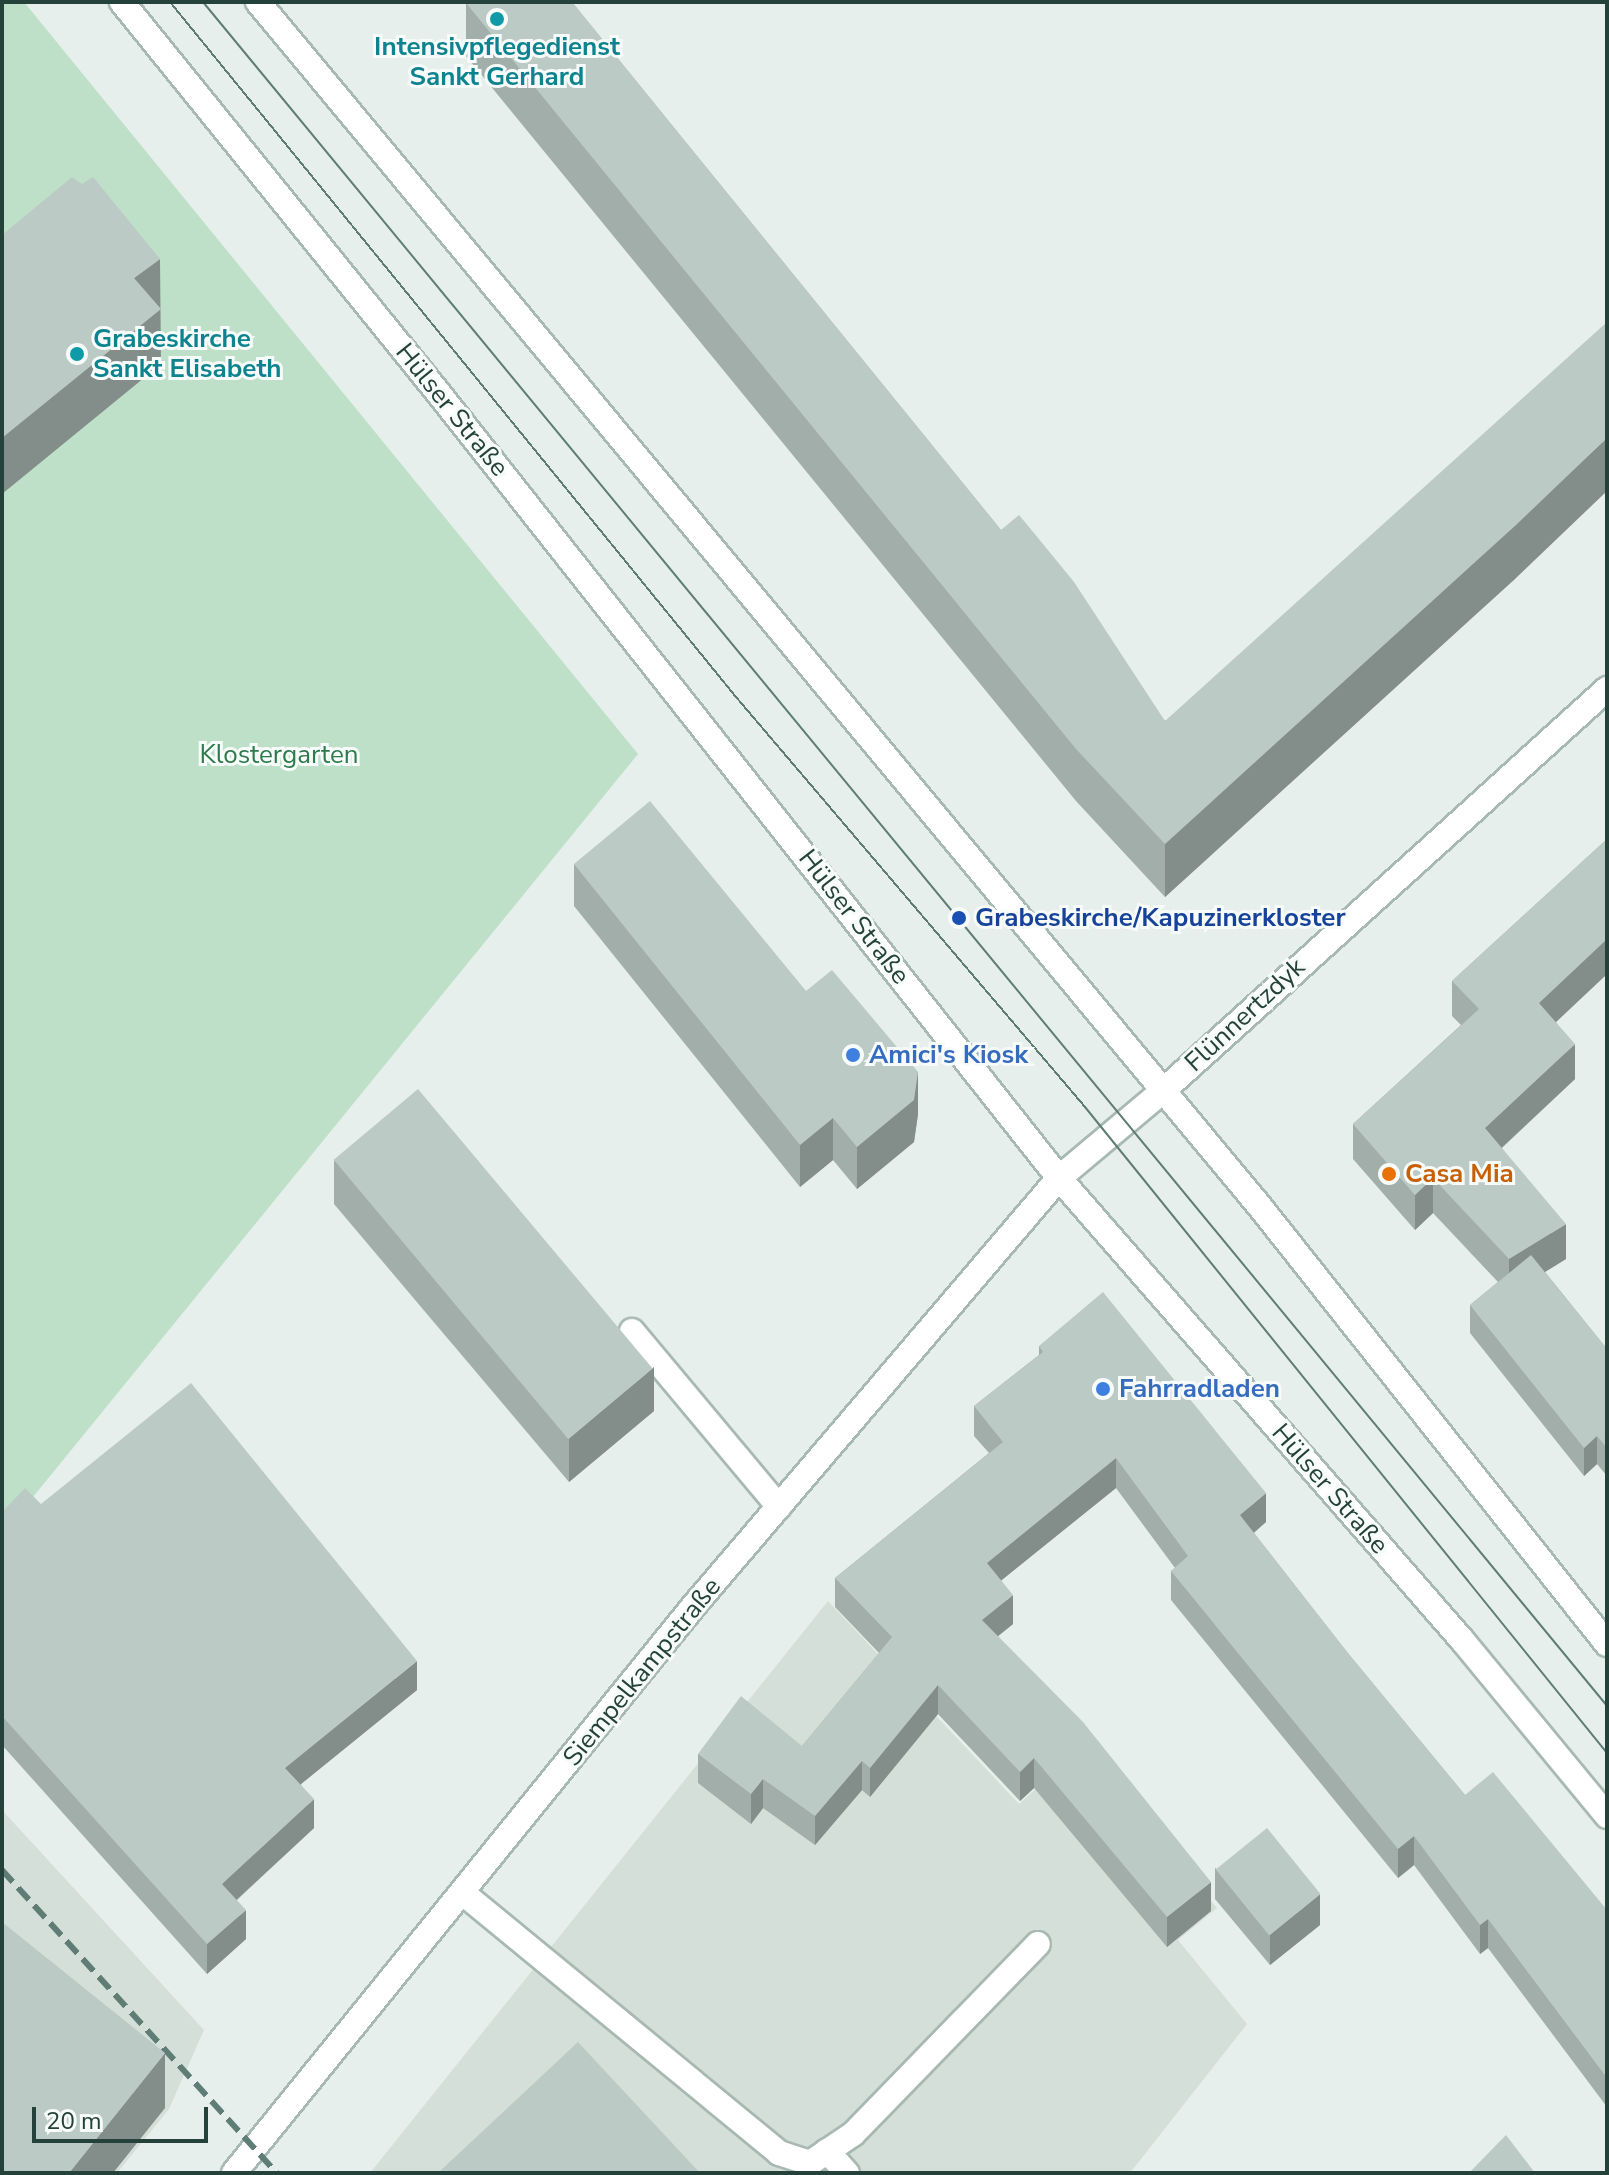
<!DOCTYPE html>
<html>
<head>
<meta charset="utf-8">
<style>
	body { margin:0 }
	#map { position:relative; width:1609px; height:2175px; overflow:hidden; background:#e6efeb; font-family:"Nunito Sans",sans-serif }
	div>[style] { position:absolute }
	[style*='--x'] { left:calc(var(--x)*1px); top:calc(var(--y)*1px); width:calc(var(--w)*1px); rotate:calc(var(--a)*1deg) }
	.built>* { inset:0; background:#d4dfda }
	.green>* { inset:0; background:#bfe0c8 }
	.roads { filter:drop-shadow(2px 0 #a8b8b2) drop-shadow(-2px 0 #a8b8b2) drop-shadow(0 2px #a8b8b2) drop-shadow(0 -2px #a8b8b2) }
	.service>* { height:24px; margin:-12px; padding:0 12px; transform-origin:12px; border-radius:12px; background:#fff }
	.minor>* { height:24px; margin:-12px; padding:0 12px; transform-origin:12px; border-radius:12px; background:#fff }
	.tertiary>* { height:24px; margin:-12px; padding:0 12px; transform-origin:12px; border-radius:12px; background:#fff }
	.tram>* { height:2px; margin:-1px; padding:0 1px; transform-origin:1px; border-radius:1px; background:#5f7d75 }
	.rail>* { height:6px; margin-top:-3px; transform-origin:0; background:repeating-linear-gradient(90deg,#5f7d75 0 16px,transparent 0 24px) }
	.wall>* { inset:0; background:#a1aea9 }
	.shaded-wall>* { inset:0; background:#838d89 }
	.building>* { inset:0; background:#bbcac4; transform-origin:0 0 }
	.dots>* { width:22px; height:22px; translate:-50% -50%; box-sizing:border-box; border:4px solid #f7fbf9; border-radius:50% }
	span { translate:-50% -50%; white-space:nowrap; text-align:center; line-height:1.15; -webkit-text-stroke:6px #f7fbf9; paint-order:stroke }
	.culture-label { font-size:26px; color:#0d838f; font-weight:700 }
	.left { translate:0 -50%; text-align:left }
	.street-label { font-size:26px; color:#24423a }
	.park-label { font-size:26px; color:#2d7a4b }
	.transit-label { font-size:26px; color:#164399; font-weight:700 }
	.shop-label { font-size:26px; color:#366cbe; font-weight:700 }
	.food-label { font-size:26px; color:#c56008; font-weight:700 }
	.frame { position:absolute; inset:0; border:4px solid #24423a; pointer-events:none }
	.scale { position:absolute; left:32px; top:2107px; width:176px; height:36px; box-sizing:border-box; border:4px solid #24423a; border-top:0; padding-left:10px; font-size:24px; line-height:28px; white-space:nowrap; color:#24423a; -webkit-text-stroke:6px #f7fbf9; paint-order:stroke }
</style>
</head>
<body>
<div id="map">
	<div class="built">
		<div style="clip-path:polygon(828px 1601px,1019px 1804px,1083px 1746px,1217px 1908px,1178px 1940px,1247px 2024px,1130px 2173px,370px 2173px)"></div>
		<div style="clip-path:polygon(2px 1810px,204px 2030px,169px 2109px,117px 2173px,2px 2173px)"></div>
	</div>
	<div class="green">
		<div style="clip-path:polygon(2px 2px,24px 2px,638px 754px,2px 1535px)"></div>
	</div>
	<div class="roads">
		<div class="service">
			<div style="--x:632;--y:1331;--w:229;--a:50.1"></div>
			<div style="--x:464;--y:1894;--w:408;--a:39.4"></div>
			<div style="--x:779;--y:2153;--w:33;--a:18"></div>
			<div style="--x:810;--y:2163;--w:52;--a:-34"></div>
			<div style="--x:853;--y:2134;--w:265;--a:-45.8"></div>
			<div style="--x:827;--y:2151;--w:30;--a:48"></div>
		</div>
		<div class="minor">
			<div style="--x:1164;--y:1090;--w:598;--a:-42.15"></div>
		</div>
		<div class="tertiary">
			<div style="--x:122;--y:2;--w:506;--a:51.02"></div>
			<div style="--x:440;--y:395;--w:998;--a:51.67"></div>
			<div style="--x:1059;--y:1178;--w:613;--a:48.9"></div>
			<div style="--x:1462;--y:1640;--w:228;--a:50.5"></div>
			<div style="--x:258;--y:2;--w:1562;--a:50.25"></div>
			<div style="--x:1257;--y:1203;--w:563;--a:51.56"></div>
			<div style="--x:234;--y:2173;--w:727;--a:-50.97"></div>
			<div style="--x:692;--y:1608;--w:565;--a:-49.52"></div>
			<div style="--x:1059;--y:1178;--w:137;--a:-40"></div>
		</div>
	</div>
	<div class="tram">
		<div style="--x:170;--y:2;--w:896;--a:50.84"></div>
		<div style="--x:736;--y:697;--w:538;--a:49.59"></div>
		<div style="--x:1085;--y:1107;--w:831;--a:51.06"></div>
		<div style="--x:203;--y:2;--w:2208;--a:50.51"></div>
	</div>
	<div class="rail">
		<div style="--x:2;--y:1870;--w:409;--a:47.8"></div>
	</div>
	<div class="wall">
		<div style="clip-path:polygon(466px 2px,572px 2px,1001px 530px,1165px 721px,1516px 578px,1165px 897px,1076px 801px,466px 56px)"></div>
		<div style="clip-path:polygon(1607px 839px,1607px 974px,1556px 1022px,1575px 1079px,1502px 1148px,1566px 1259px,1545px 1272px,1607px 1349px,1607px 1476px,1597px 1464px,1584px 1476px,1470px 1333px,1470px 1305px,1498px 1282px,1433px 1213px,1415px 1230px,1353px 1159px,1353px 1124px,1461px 1025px,1452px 1016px,1452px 981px)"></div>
		<div style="clip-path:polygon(574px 864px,806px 991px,918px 1114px,914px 1142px,857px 1189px,833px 1160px,800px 1187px,574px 906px)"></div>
		<div style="clip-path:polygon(334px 1160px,654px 1411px,569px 1482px,334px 1204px)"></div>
		<div style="clip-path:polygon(1039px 1346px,1266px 1522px,1254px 1533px,1347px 1652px,1465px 1795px,1607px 1910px,1607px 2107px,1488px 1948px,1480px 1954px,1414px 1865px,1398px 1878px,1171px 1600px,1171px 1571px,1175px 1568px,1116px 1488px,1001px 1580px,1013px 1624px,998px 1636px,1211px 1911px,1167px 1947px,1034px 1788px,1020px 1801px,938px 1714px,870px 1797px,862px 1790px,815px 1845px,763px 1808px,751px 1824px,698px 1783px,698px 1754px,802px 1746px,879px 1653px,835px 1607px,835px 1578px,989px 1453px,974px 1436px,974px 1406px,1039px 1355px)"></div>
		<div style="clip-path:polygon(41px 1504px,417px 1690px,301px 1784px,314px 1828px,237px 1900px,246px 1939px,207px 1974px,2px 1745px,2px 1512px)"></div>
		<div style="clip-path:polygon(1215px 1868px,1320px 1925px,1270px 1965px,1215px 1899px)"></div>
	</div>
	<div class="shaded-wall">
		<div style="clip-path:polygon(160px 259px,161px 364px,2px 494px,2px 438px,134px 278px)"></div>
		<div style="clip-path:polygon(1607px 438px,1607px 491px,1516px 578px,1165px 897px,1165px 844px)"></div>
		<div style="clip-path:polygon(1607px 939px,1607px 974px,1539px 1038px,1539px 1003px)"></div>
		<div style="clip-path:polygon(1575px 1044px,1575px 1079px,1485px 1163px,1485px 1128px)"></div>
		<div style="clip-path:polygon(918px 1072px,918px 1114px,914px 1142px,857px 1189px,857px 1147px)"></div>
		<div style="clip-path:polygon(833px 1118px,833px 1160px,800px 1187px,800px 1145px)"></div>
		<div style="clip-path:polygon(1433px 1178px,1433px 1213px,1415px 1230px,1415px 1195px)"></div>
		<div style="clip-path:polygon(1566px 1224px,1566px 1259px,1509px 1294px,1509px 1259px)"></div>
		<div style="clip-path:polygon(654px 1367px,654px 1411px,569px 1482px,569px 1438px)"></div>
		<div style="clip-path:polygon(1597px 1436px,1597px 1464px,1584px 1476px,1584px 1448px)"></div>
		<div style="clip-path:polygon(1116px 1458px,1116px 1488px,987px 1592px,987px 1563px)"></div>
		<div style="clip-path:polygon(1266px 1493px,1266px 1522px,1240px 1544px,1240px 1515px)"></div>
		<div style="clip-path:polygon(1013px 1595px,1013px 1624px,982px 1649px,982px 1620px)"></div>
		<div style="clip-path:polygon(417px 1661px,417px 1690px,285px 1797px,285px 1768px)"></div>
		<div style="clip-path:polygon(938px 1685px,938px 1714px,870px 1797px,870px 1768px)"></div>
		<div style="clip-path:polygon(1034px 1758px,1034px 1788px,1020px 1801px,1020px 1772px)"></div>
		<div style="clip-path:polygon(862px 1761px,862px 1790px,815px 1845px,815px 1816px)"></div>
		<div style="clip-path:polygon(763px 1779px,763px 1808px,751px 1824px,751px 1794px)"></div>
		<div style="clip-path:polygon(314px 1799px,314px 1828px,222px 1913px,222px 1884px)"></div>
		<div style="clip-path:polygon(1414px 1836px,1414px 1865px,1398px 1878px,1398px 1849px)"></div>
		<div style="clip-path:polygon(1211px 1882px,1211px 1911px,1167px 1947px,1167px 1917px)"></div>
		<div style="clip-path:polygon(1320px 1894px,1320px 1925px,1270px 1965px,1270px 1935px)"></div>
		<div style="clip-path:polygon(246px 1910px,246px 1939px,207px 1974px,207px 1944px)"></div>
		<div style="clip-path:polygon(1488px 1919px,1488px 1948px,1480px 1954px,1480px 1925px)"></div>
		<div style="clip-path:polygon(165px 2053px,165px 2108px,113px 2173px,69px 2173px)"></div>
	</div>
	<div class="building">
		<div style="clip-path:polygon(468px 2px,572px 2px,1001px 530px,1019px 515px,1034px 533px,1074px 582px,1165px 721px,1607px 322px,1607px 438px,1516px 525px,1165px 844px,1076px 749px,466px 3px)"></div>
		<div style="clip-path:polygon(72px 177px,82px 184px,93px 177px,160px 259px,134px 278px,161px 309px,2px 438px,2px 235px)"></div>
		<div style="clip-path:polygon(650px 801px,806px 991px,832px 970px,918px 1072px,914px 1100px,857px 1147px,833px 1118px,800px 1145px,574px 864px)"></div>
		<div style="clip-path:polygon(1607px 839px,1607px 939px,1539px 1003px,1575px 1044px,1485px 1128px,1566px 1224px,1509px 1259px,1433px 1178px,1415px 1195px,1353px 1124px,1479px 1009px,1452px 981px)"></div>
		<div style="left:418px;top:1089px;width:365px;height:110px;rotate:50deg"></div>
		<div style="clip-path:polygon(1531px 1255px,1607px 1349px,1607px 1448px,1597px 1436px,1584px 1448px,1470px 1305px)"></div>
		<div style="clip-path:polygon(1103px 1292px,1266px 1493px,1240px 1515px,1347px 1652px,1465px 1795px,1493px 1772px,1607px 1910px,1607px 2078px,1488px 1919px,1480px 1925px,1414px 1836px,1398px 1849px,1171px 1571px,1188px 1556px,1116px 1458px,987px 1563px,1013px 1595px,982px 1620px,1083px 1722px,1211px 1882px,1167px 1917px,1034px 1758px,1020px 1772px,938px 1685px,870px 1768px,862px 1761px,815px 1816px,763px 1779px,751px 1794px,698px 1754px,741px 1696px,802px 1746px,892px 1637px,835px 1578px,1003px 1442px,974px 1406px,1043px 1352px,1039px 1346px)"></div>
		<div style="clip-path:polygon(191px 1383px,417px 1661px,285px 1768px,314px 1799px,222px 1884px,246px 1910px,207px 1944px,2px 1716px,2px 1512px,25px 1488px,41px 1504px)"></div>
		<div style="left:1267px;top:1828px;width:85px;height:66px;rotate:51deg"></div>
		<div style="clip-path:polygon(2px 1922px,165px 2053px,69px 2173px,2px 2173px)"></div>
		<div style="clip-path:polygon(578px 2042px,700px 2173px,439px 2173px,439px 2172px)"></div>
		<div style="clip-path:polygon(1506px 2135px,1535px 2173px,1469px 2173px)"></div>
	</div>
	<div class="dots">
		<div style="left:497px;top:19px;background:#0f9aa8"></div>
		<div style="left:77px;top:354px;background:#0f9aa8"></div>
		<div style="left:959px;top:918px;background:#1a4fb4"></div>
		<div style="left:853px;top:1055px;background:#3f7fe0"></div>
		<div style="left:1389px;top:1174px;background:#e8710a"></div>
		<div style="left:1103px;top:1389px;background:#3f7fe0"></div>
	</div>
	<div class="culture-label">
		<span style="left:497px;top:62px">Intensivpflegedienst<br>Sankt Gerhard</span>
		<span class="left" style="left:93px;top:354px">Grabeskirche<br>Sankt Elisabeth</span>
	</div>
	<div class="street-label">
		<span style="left:452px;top:410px;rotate:51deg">Hülser Straße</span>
		<span style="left:854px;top:917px;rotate:52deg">Hülser Straße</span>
		<span style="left:1245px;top:1015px;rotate:-43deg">Flünnertzdyk</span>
		<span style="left:1330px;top:1489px;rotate:49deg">Hülser Straße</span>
		<span style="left:642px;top:1672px;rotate:-51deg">Siempelkampstraße</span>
	</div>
	<div class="park-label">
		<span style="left:279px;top:755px">Klostergarten</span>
	</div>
	<div class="transit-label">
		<span class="left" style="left:975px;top:918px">Grabeskirche/Kapuzinerkloster</span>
	</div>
	<div class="shop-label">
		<span class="left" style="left:869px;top:1055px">Amici's Kiosk</span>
		<span class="left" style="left:1119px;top:1389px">Fahrradladen</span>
	</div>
	<div class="food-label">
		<span class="left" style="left:1405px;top:1174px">Casa Mia</span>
	</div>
	<div class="frame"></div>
	<div class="scale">20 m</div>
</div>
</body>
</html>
